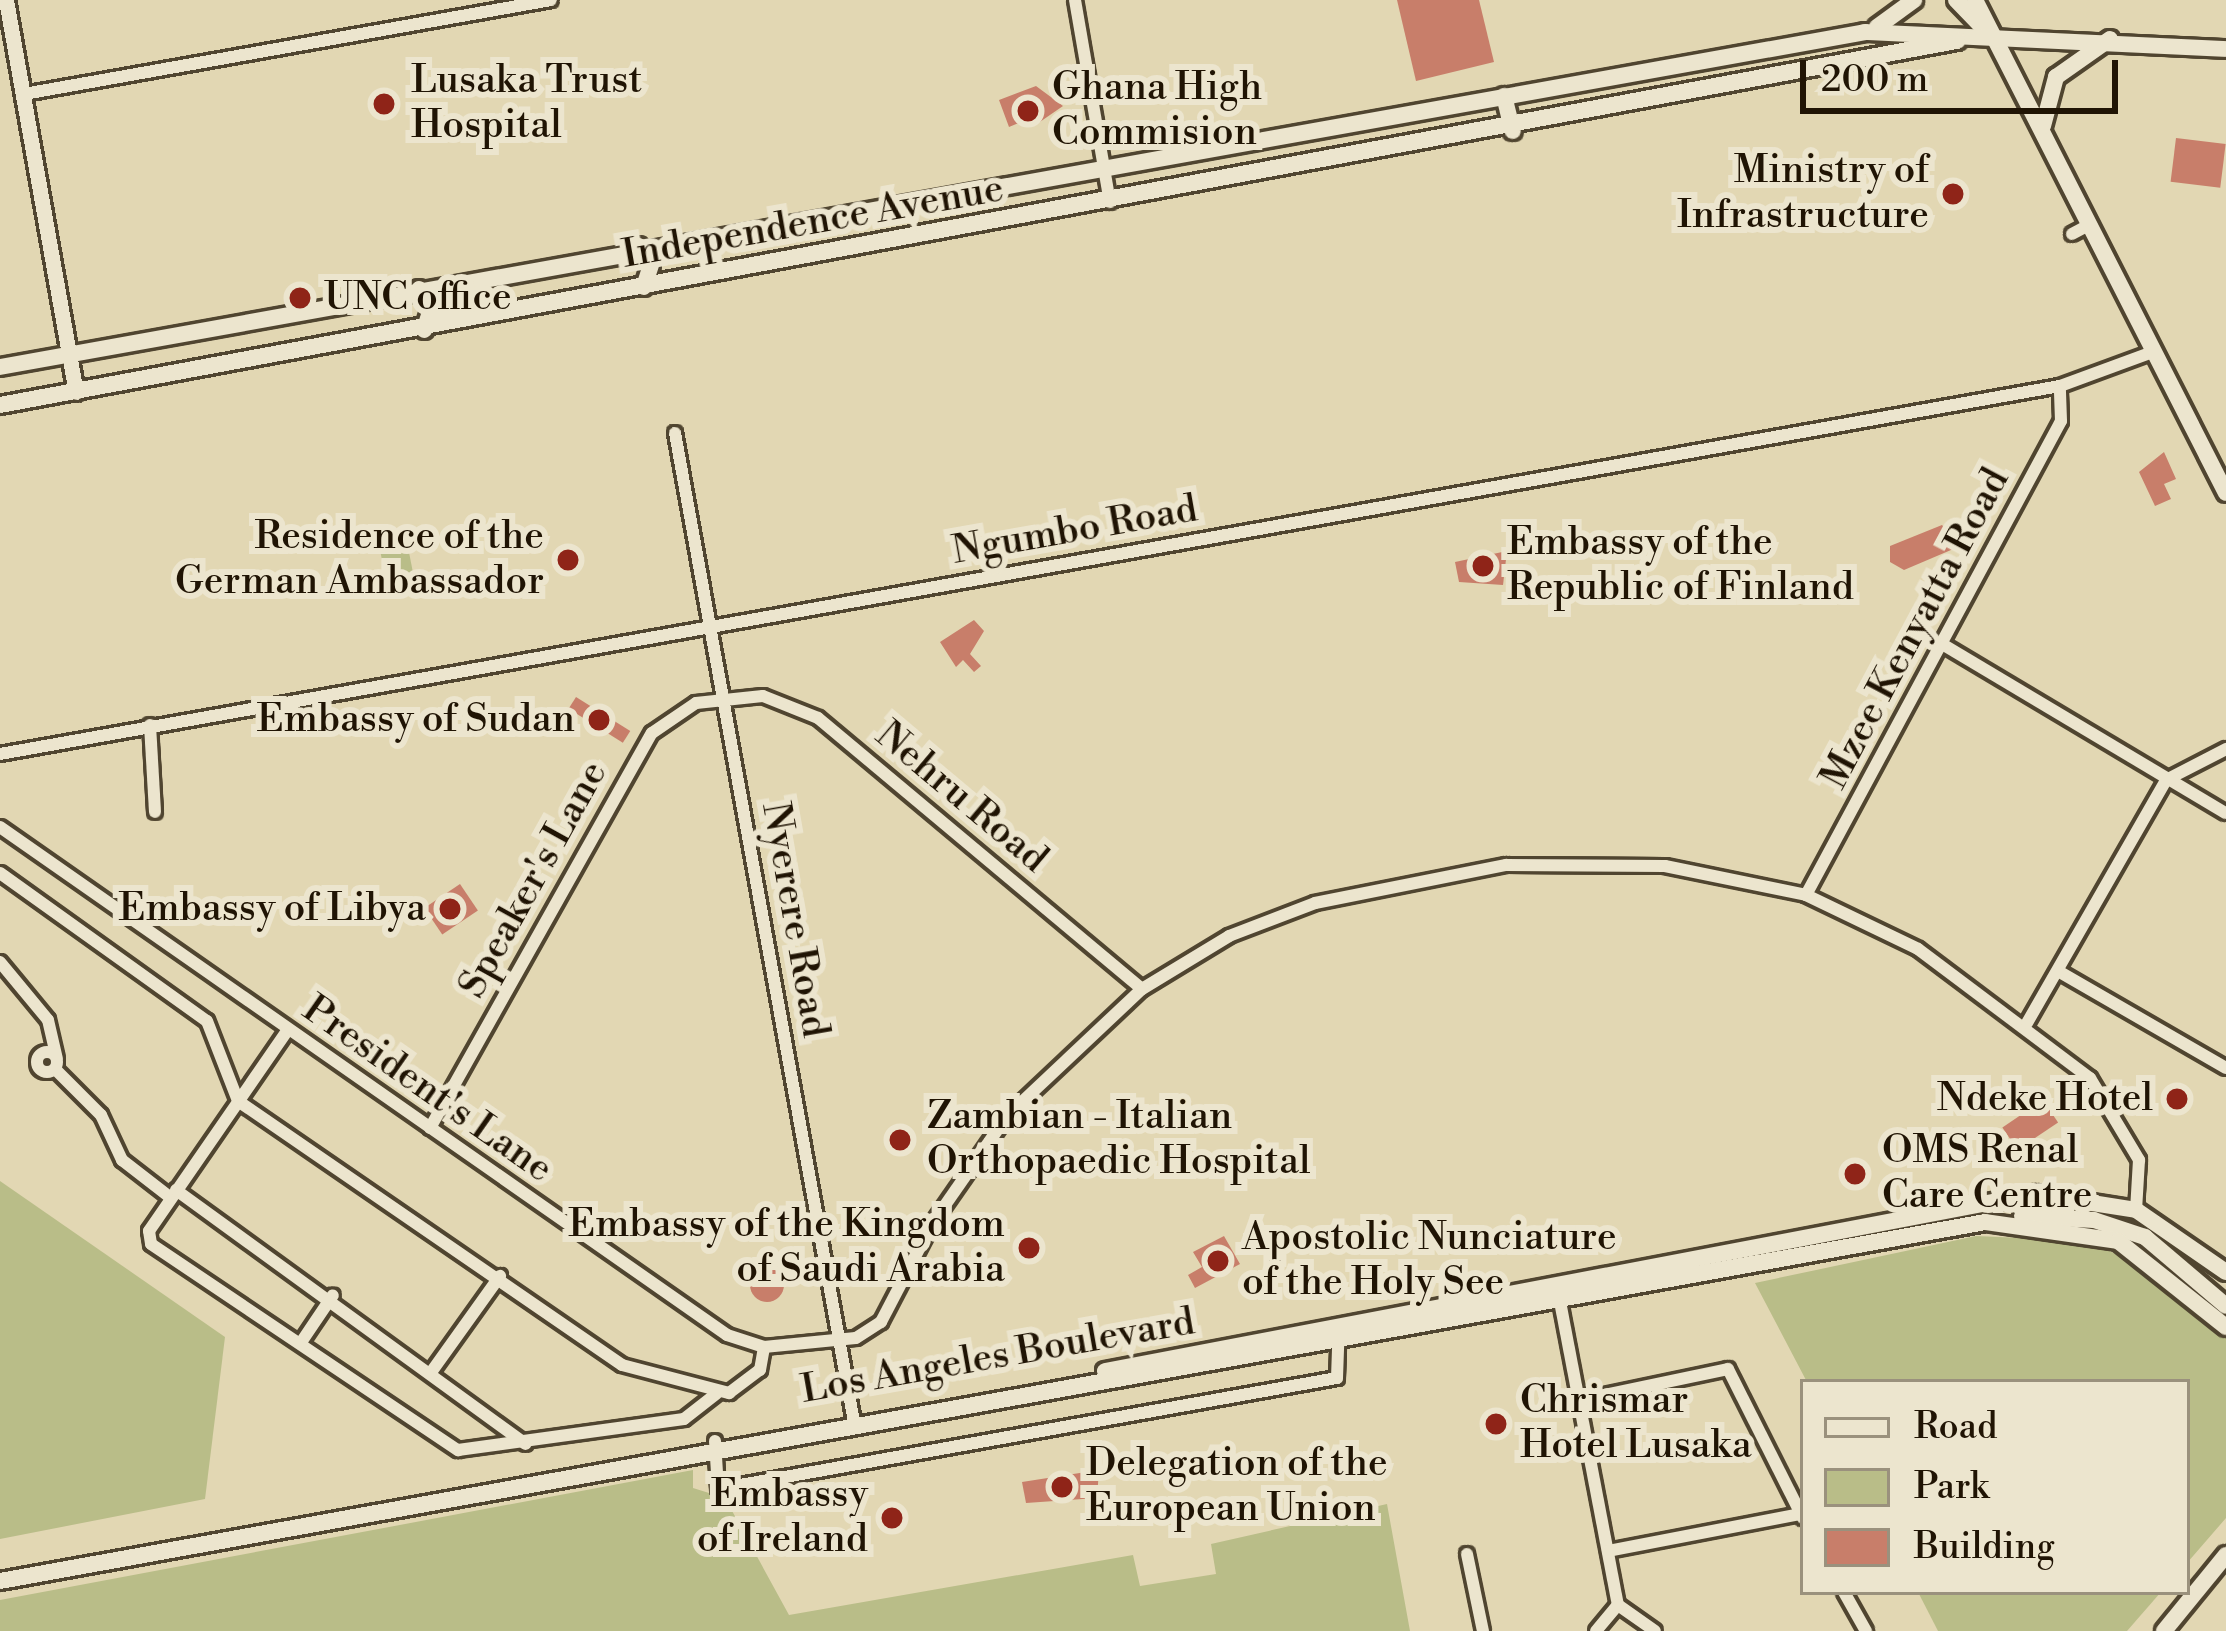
<!DOCTYPE html>
<html>
<head>
<meta charset="utf-8">
<style>
	body { margin:0 }
	#map { position:relative; width:2226px; height:1631px; overflow:hidden; background:#e2d7b3; font-family:"Libre Bodoni",serif }
	div>[style] { position:absolute }
	[style*='--x'] { left:calc(var(--x)*1px); top:calc(var(--y)*1px); width:calc(var(--w)*1px); rotate:calc(var(--a)*1deg) }
	.green>* { inset:0; background:#b9bd88; transform-origin:0 0 }
	.building>* { inset:0; background:#c87e6a; transform-origin:0 0 }
	.round { border-radius:50% }
	.roads { filter:drop-shadow(3px 0 #504530) drop-shadow(-3px 0 #504530) drop-shadow(0 3px #504530) drop-shadow(0 -3px #504530) }
	.minor>* { height:12px; margin:-6px; padding:0 6px; transform-origin:6px; border-radius:6px; background:#ece5ce }
	.minor>.ring { margin:-6px; padding:0; box-sizing:content-box; background:none; border:12px solid #ece5ce; border-radius:50% }
	.tertiary>* { height:15px; margin:-7.5px; padding:0 7.5px; transform-origin:7.5px; border-radius:7.5px; background:#ece5ce }
	.secondary>* { height:16px; margin:-8px; padding:0 8px; transform-origin:8px; border-radius:8px; background:#ece5ce }
	.dots>* { width:33px; height:33px; translate:-50% -50%; box-sizing:border-box; border:6px solid #ece5ce; border-radius:50% }
	span { translate:-50% -50%; white-space:nowrap; text-align:center; line-height:1.15; -webkit-text-stroke:12px #ece5ce; paint-order:stroke }
	.poi-label { font-size:39px; color:#201404 }
	.left { translate:0 -50%; text-align:left }
	.right { translate:-100% -50%; text-align:right }
	.street-label { font-size:39px; color:#201404 }
	.legend { position:absolute; left:1800px; top:1379px; width:390px; height:216px; box-sizing:border-box; background:#ece5ce; border:3px solid #9a917d; margin:0; padding:15px 21px; list-style:none; font-size:36px; color:#201404 }
	.legend li { display:flex; align-items:center; gap:24px; height:60px }
	.legend b { width:60px; border:3px solid #9a917d }
	.scale { position:absolute; left:1800px; top:60px; width:318px; height:54px; box-sizing:border-box; border:6px solid #201404; border-top:0; padding-left:15px; font-size:36px; line-height:42px; white-space:nowrap; color:#201404; -webkit-text-stroke:9px #ece5ce; paint-order:stroke }
</style>
</head>
<body>
<div id="map">
	<div class="green">
		<div style="left:407px;top:542px;width:49px;height:28px;rotate:79deg"></div>
		<div style="clip-path:polygon(0 1181px,225px 1337px,205px 1499px,0 1539px)"></div>
		<div style="clip-path:polygon(1976px 1236px,2091px 1241px,2190px 1294px,2226px 1331px,2226px 1518px,2187px 1563px,2187px 1382px,1807px 1382px,1755px 1283px)"></div>
		<div style="clip-path:polygon(693px 1470px,693px 1488px,725px 1498px,789px 1615px,1133px 1555px,1140px 1586px,1216px 1574px,1211px 1544px,1387px 1504px,1410px 1631px,0 1631px,0 1600px)"></div>
		<div style="clip-path:polygon(1918px 1592px,2161px 1592px,2127px 1631px,1938px 1631px)"></div>
	</div>
	<div class="building">
		<div style="clip-path:polygon(1397px 0,1479px 0,1494px 62px,1416px 81px)"></div>
		<div style="clip-path:polygon(1036px 86px,1063px 106px,1034px 126px,1031px 118px,1009px 127px,999px 100px)"></div>
		<div style="left:2176px;top:138px;width:50px;height:44px;rotate:7deg"></div>
		<div style="clip-path:polygon(2164px 452px,2176px 479px,2164px 484px,2171px 499px,2155px 506px,2139px 472px)"></div>
		<div style="clip-path:polygon(1942px 525px,1957px 542px,1951px 550px,1904px 570px,1890px 562px,1890px 546px)"></div>
		<div style="clip-path:polygon(1507px 551px,1503px 585px,1459px 582px,1455px 562px)"></div>
		<div style="clip-path:polygon(974px 620px,984px 631px,970px 654px,981px 666px,974px 672px,963px 660px,956px 667px,940px 642px)"></div>
		<div style="left:576px;top:697px;width:64px;height:14px;rotate:32deg"></div>
		<div style="left:460px;top:884px;width:32px;height:43px;rotate:56deg"></div>
		<div style="left:2043px;top:1100px;width:27px;height:49px;rotate:56deg"></div>
		<div style="clip-path:polygon(1224px 1236px,1240px 1264px,1195px 1288px,1188px 1275px,1202px 1267px,1193px 1252px)"></div>
		<div class="round" style="left:750px;top:1268px;width:34px;height:34px"></div>
		<div style="clip-path:polygon(1099px 1470px,1097px 1498px,1026px 1503px,1022px 1482px)"></div>
	</div>
	<div class="roads">
		<div class="minor">
			<div style="--x:1075;--y:0;--w:205;--a:80.2"></div>
			<div style="--x:24;--y:94;--w:535;--a:-10.11"></div>
			<div style="--x:2072;--y:234;--w:21;--a:-28"></div>
			<div style="--x:675;--y:433;--w:1010;--a:79.74"></div>
			<div style="--x:1942;--y:644;--w:330;--a:30.8"></div>
			<div style="--x:150;--y:725;--w:87;--a:86.7"></div>
			<div style="--x:0;--y:754;--w:2093;--a:-10.13"></div>
			<div style="--x:2060;--y:386;--w:101;--a:-20.2"></div>
			<div style="--x:0;--y:827;--w:887;--a:34.94"></div>
			<div style="--x:727;--y:1335;--w:39;--a:18"></div>
			<div style="--x:764;--y:1347;--w:92;--a:-5.6"></div>
			<div style="--x:856;--y:1338;--w:30;--a:-33"></div>
			<div style="--x:881;--y:1322;--w:110;--a:-62.5"></div>
			<div style="--x:932;--y:1224;--w:131;--a:-55.2"></div>
			<div style="--x:1007;--y:1116;--w:185;--a:-43.3"></div>
			<div style="--x:1142;--y:989;--w:102;--a:-31.3"></div>
			<div style="--x:1229;--y:936;--w:92;--a:-21"></div>
			<div style="--x:1315;--y:903;--w:195;--a:-11.3"></div>
			<div style="--x:1506;--y:865;--w:159;--a:0.4"></div>
			<div style="--x:1665;--y:866;--w:144;--a:11.6"></div>
			<div style="--x:1806;--y:895;--w:124;--a:25.7"></div>
			<div style="--x:1918;--y:949;--w:215;--a:36.9"></div>
			<div style="--x:2090;--y:1078;--w:96;--a:59.1"></div>
			<div style="--x:2139;--y:1160;--w:50;--a:93.4"></div>
			<div style="--x:0;--y:873;--w:254;--a:35.6"></div>
			<div style="--x:207;--y:1021;--w:86;--a:68.8"></div>
			<div style="--x:238;--y:1101;--w:466;--a:34.5"></div>
			<div style="--x:622;--y:1365;--w:111;--a:14.7"></div>
			<div style="--x:729;--y:1393;--w:39;--a:-37"></div>
			<div style="--x:760;--y:1370;--w:23;--a:-80"></div>
			<div style="--x:1806;--y:895;--w:538;--a:-61.72"></div>
			<div style="--x:2061;--y:421;--w:35;--a:-92"></div>
			<div style="--x:0;--y:962;--w:75;--a:50.4"></div>
			<div style="--x:48;--y:1020;--w:39;--a:77"></div>
			<div style="--x:2058;--y:971;--w:194;--a:30"></div>
			<div style="--x:2027;--y:1023;--w:280;--a:-60.2"></div>
			<div style="--x:2166;--y:780;--w:68;--a:-27.3"></div>
			<div style="--x:287;--y:1031;--w:243;--a:124.6"></div>
			<div style="--x:149;--y:1231;--w:13;--a:81"></div>
			<div style="--x:151;--y:1244;--w:370;--a:33.9"></div>
			<div style="--x:458;--y:1450;--w:228;--a:-7.8"></div>
			<div style="--x:684;--y:1419;--w:41;--a:-38"></div>
			<div class="ring" style="left:37px;top:1052px;width:8px;height:8px"></div>
			<div style="--x:55;--y:1069;--w:65;--a:45"></div>
			<div style="--x:101;--y:1115;--w:50;--a:65"></div>
			<div style="--x:122;--y:1160;--w:62;--a:37.8"></div>
			<div style="--x:430;--y:1128;--w:453;--a:-60.7"></div>
			<div style="--x:652;--y:733;--w:53;--a:-34.3"></div>
			<div style="--x:696;--y:703;--w:67;--a:-6"></div>
			<div style="--x:763;--y:696;--w:59;--a:21.8"></div>
			<div style="--x:818;--y:718;--w:422;--a:39.9"></div>
			<div style="--x:176;--y:1190;--w:432;--a:36"></div>
			<div style="--x:1558;--y:1291;--w:320;--a:79.2"></div>
			<div style="--x:1618;--y:1605;--w:45;--a:35.1"></div>
			<div style="--x:302;--y:1341;--w:55;--a:-56"></div>
			<div style="--x:432;--y:1371;--w:117;--a:-54.4"></div>
			<div style="--x:1581;--y:1400;--w:150;--a:-11.9"></div>
			<div style="--x:1728;--y:1369;--w:167;--a:63.3"></div>
			<div style="--x:715;--y:1441;--w:48;--a:86.4"></div>
			<div style="--x:718;--y:1489;--w:629;--a:-10.17"></div>
			<div style="--x:1337;--y:1378;--w:36;--a:-88"></div>
			<div style="--x:1608;--y:1551;--w:197;--a:-10.9"></div>
			<div style="--x:1467;--y:1554;--w:79;--a:78.3"></div>
			<div style="--x:1844;--y:1592;--w:45;--a:60.6"></div>
			<div style="--x:1596;--y:1631;--w:34;--a:-50"></div>
		</div>
		<div class="tertiary">
			<div style="--x:6;--y:0;--w:398;--a:79.9"></div>
		</div>
		<div class="secondary">
			<div style="--x:1956;--y:0;--w:42;--a:46"></div>
			<div style="--x:1975;--y:0;--w:553;--a:63.02"></div>
			<div style="--x:1877;--y:27;--w:46;--a:-36.1"></div>
			<div style="--x:1504;--y:96;--w:36;--a:76"></div>
			<div style="--x:2043;--y:126;--w:51;--a:-75.1"></div>
			<div style="--x:2056;--y:77;--w:66;--a:-35.1"></div>
			<div style="--x:639;--y:246;--w:22;--a:58"></div>
			<div style="--x:651;--y:265;--w:23;--a:108"></div>
			<div style="--x:419;--y:289;--w:23;--a:59"></div>
			<div style="--x:431;--y:309;--w:22;--a:108"></div>
			<div style="--x:0;--y:367;--w:1895;--a:-10.18"></div>
			<div style="--x:1865;--y:32;--w:361;--a:2.7"></div>
			<div style="--x:0;--y:405;--w:1991;--a:-10.54"></div>
			<div style="--x:2022;--y:1216;--w:72;--a:3.2"></div>
			<div style="--x:2094;--y:1220;--w:54;--a:18.4"></div>
			<div style="--x:2145;--y:1237;--w:106;--a:40.4"></div>
			<div style="--x:1105;--y:1371;--w:947;--a:-10.78"></div>
			<div style="--x:2035;--y:1194;--w:102;--a:9"></div>
			<div style="--x:2136;--y:1210;--w:109;--a:34.6"></div>
			<div style="--x:0;--y:1581;--w:2017;--a:-10.25"></div>
			<div style="--x:1985;--y:1222;--w:134;--a:8.1"></div>
			<div style="--x:2118;--y:1241;--w:138;--a:38.5"></div>
			<div style="--x:2164;--y:1631;--w:98;--a:-50.8"></div>
		</div>
	</div>
	<div class="dots">
		<div style="left:384px;top:104px;background:#8f2418"></div>
		<div style="left:1028px;top:111px;background:#8f2418"></div>
		<div style="left:1953px;top:194px;background:#8f2418"></div>
		<div style="left:300px;top:298px;background:#8f2418"></div>
		<div style="left:568px;top:560px;background:#8f2418"></div>
		<div style="left:1483px;top:566px;background:#8f2418"></div>
		<div style="left:599px;top:720px;background:#8f2418"></div>
		<div style="left:450px;top:909px;background:#8f2418"></div>
		<div style="left:2177px;top:1099px;background:#8f2418"></div>
		<div style="left:900px;top:1140px;background:#8f2418"></div>
		<div style="left:1855px;top:1174px;background:#8f2418"></div>
		<div style="left:1029px;top:1248px;background:#8f2418"></div>
		<div style="left:1218px;top:1261px;background:#8f2418"></div>
		<div style="left:1496px;top:1424px;background:#8f2418"></div>
		<div style="left:1062px;top:1487px;background:#8f2418"></div>
		<div style="left:892px;top:1518px;background:#8f2418"></div>
	</div>
	<div class="poi-label">
		<span class="left" style="left:411px;top:104px">Lusaka Trust<br>Hospital</span>
		<span class="left" style="left:1052px;top:111px">Ghana High<br>Commision</span>
		<span class="right" style="left:1929px;top:194px">Ministry of<br>Infrastructure</span>
		<span class="left" style="left:324px;top:298px">UNC office</span>
		<span class="right" style="left:544px;top:560px">Residence of the<br>German Ambassador</span>
		<span class="left" style="left:1507px;top:566px">Embassy of the<br>Republic of Finland</span>
		<span class="right" style="left:575px;top:720px">Embassy of Sudan</span>
		<span class="right" style="left:426px;top:909px">Embassy of Libya</span>
		<span class="right" style="left:2153px;top:1099px">Ndeke Hotel</span>
		<span class="left" style="left:927px;top:1140px">Zambian - Italian<br>Orthopaedic Hospital</span>
		<span class="left" style="left:1882px;top:1174px">OMS Renal<br>Care Centre</span>
		<span class="right" style="left:1005px;top:1248px">Embassy of the Kingdom<br>of Saudi Arabia</span>
		<span class="left" style="left:1242px;top:1261px">Apostolic Nunciature<br>of the Holy See</span>
		<span class="left" style="left:1520px;top:1424px">Chrismar<br>Hotel Lusaka</span>
		<span class="left" style="left:1086px;top:1487px">Delegation of the<br>European Union</span>
		<span class="right" style="left:868px;top:1518px">Embassy<br>of Ireland</span>
	</div>
	<div class="street-label">
		<span style="left:813px;top:223px;rotate:-10deg">Independence Avenue</span>
		<span style="left:1075px;top:531px;rotate:-10deg">Ngumbo Road</span>
		<span style="left:1916px;top:629px;rotate:-62deg">Mzee Kenyatta Road</span>
		<span style="left:961px;top:798px;rotate:40deg">Nehru Road</span>
		<span style="left:534px;top:880px;rotate:-61deg">Speaker's Lane</span>
		<span style="left:794px;top:920px;rotate:80deg">Nyerere Road</span>
		<span style="left:427px;top:1090px;rotate:35deg">President's Lane</span>
		<span style="left:998px;top:1357px;rotate:-10deg">Los Angeles Boulevard</span>
	</div>
	<ul class="legend">
	<li><b style="height:15px;background:#ece5ce"></b>Road</li>
	<li><b style="height:33px;background:#b9bd88"></b>Park</li>
	<li><b style="height:33px;background:#c87e6a"></b>Building</li>
	</ul>
	<div class="scale">200 m</div>
</div>
</body>
</html>
